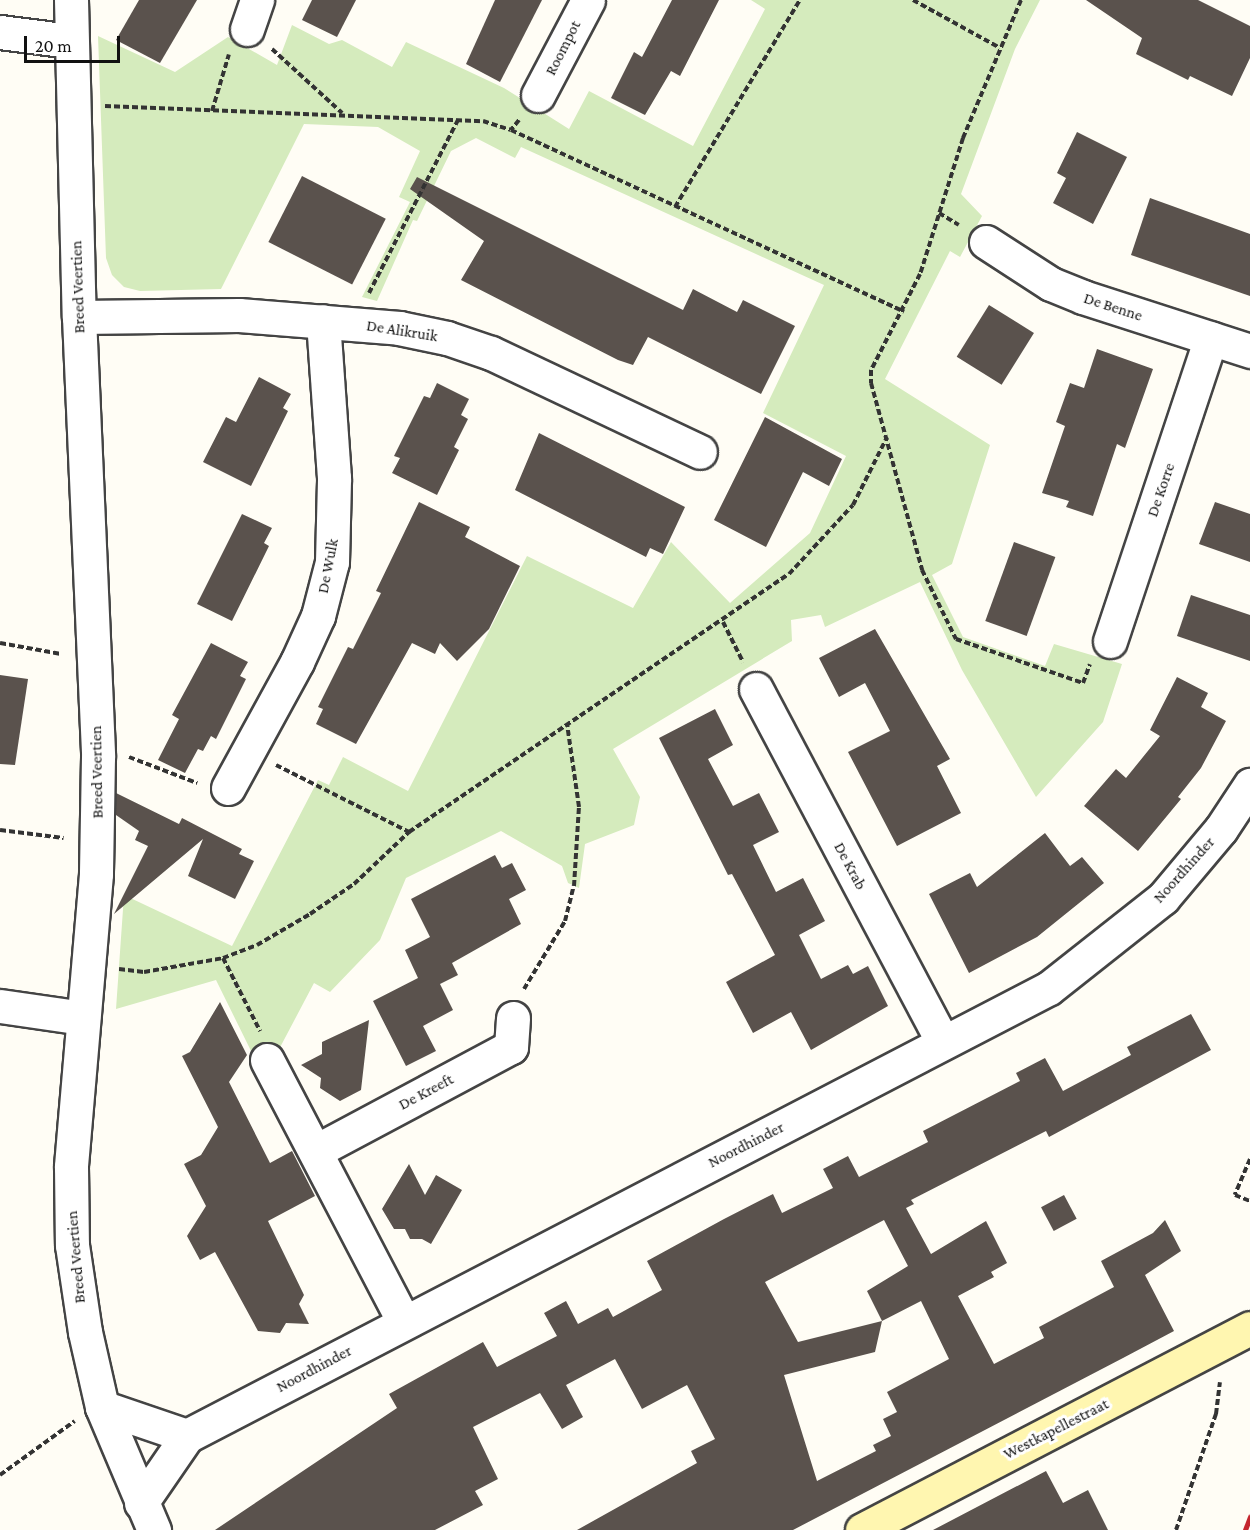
<!DOCTYPE html>
<html>
<head>
<meta charset="utf-8">
<style>
	body { margin:0 }
	#map { position:relative; width:1250px; height:1530px; overflow:hidden; background:#fffdf5; font-family:"Crimson Pro",serif }
	div>[style] { position:absolute }
	[style*='--x'] { left:calc(var(--x)*1px); top:calc(var(--y)*1px); width:calc(var(--w)*1px); rotate:calc(var(--a)*1deg) }
	.green>* { inset:0; background:#d5ebbd }
	.building>* { inset:0; background:#5a524d; transform-origin:0 0 }
	.path>* { height:4px; margin-top:-2px; transform-origin:0; background:repeating-linear-gradient(90deg,#333 0 6px,transparent 0 9px) }
	.roads { filter:drop-shadow(2px 0 #444) drop-shadow(-2px 0 #444) drop-shadow(0 2px #444) drop-shadow(0 -2px #444) }
	.street>* { height:33px; margin:-16.5px; padding:0 16.5px; transform-origin:16.5px; border-radius:16.5px; background:#fff }
	.secondary>* { height:33px; margin:-16.5px; padding:0 16.5px; transform-origin:16.5px; border-radius:16.5px; background:#fff6b0 }
	.rail>* { height:4.5px; margin:-2.25px; padding:0 2.25px; transform-origin:2.25px; border-radius:2.25px; background:#c4262e }
	span { translate:-50% -50%; white-space:nowrap; text-align:center; line-height:1.15; -webkit-text-stroke:6px #fff; paint-order:stroke }
	.street-label { font-size:16px; color:#111 }
	.scale { position:absolute; left:24px; top:36px; width:96px; height:27px; box-sizing:border-box; border:3px solid #111; border-top:0; padding-left:8px; font-size:18px; line-height:21px; white-space:nowrap; color:#111; -webkit-text-stroke:4px #fff; paint-order:stroke }
</style>
</head>
<body>
<div id="map">
	<div class="green">
		<div style="clip-path:polygon(751px 0,1040px 0,1015px 49px,961px 194px,982px 216px,960px 257px,950px 251px,885px 379px,990px 445px,952px 564px,932px 575px,963px 637px,1045px 666px,1054px 644px,1122px 664px,1103px 722px,1036px 797px,962px 670px,920px 582px,825px 627px,821px 615px,791px 620px,792px 641px,613px 749px,640px 797px,634px 825px,585px 844px,579px 888px,568px 883px,562px 866px,501px 831px,406px 878px,380px 940px,330px 992px,314px 983px,276px 1055px,255px 1059px,216px 980px,116px 1009px,124px 895px,232px 946px,318px 780px,329px 785px,343px 757px,408px 791px,527px 556px,633px 608px,671px 542px,730px 603px,810px 533px,846px 456px,763px 413px,824px 285px,521px 147px,515px 158px,476px 138px,451px 151px,417px 221px,413px 220px,377px 301px,362px 297px,410px 202px,399px 197px,420px 151px,378px 127px,304px 124px,221px 289px,140px 291px,124px 287px,112px 275px,106px 258px,98px 36px,175px 72px,228px 37px,277px 65px,292px 25px,329px 44px,342px 40px,392px 67px,406px 42px,504px 88px,569px 129px,589px 91px,693px 146px,765px 9px)"></div>
	</div>
	<div class="building">
		<div style="clip-path:polygon(139px 0,197px 0,160px 63px,116px 40px)"></div>
		<div style="clip-path:polygon(312px 0,356px 0,337px 37px,302px 20px)"></div>
		<div style="clip-path:polygon(495px 0,542px 0,500px 82px,466px 64px)"></div>
		<div style="clip-path:polygon(672px 0,719px 0,680px 76px,671px 71px,645px 115px,611px 98px,634px 52px,642px 57px)"></div>
		<div style="clip-path:polygon(1086px 0,1198px 0,1250px 26px,1250px 58px,1232px 96px,1190px 76px,1188px 80px,1136px 54px,1142px 38px)"></div>
		<div style="clip-path:polygon(1077px 132px,1127px 157px,1093px 224px,1053px 203px,1066px 178px,1057px 173px)"></div>
		<div style="left:302px;top:176px;width:94px;height:74px;rotate:27deg"></div>
		<div style="clip-path:polygon(417px 177px,683px 310px,693px 289px,737px 312px,743px 300px,795px 326px,761px 394px,648px 337px,633px 365px,618px 360px,461px 280px,484px 241px,410px 189px)"></div>
		<div style="clip-path:polygon(1150px 198px,1250px 234px,1250px 296px,1131px 255px)"></div>
		<div style="left:989px;top:305px;width:53px;height:61px;rotate:32deg"></div>
		<div style="clip-path:polygon(1097px 349px,1153px 369px,1125px 448px,1117px 444px,1093px 516px,1066px 507px,1069px 501px,1042px 493px,1065px 426px,1056px 422px,1070px 383px,1084px 388px)"></div>
		<div style="clip-path:polygon(259px 377px,291px 394px,283px 408px,288px 411px,251px 486px,203px 462px,226px 417px,236px 422px)"></div>
		<div style="clip-path:polygon(437px 383px,469px 399px,461px 415px,468px 419px,454px 447px,459px 450px,437px 495px,392px 473px,400px 458px,394px 456px,424px 396px,430px 398px)"></div>
		<div style="clip-path:polygon(765px 417px,842px 459px,829px 486px,803px 472px,766px 547px,714px 520px)"></div>
		<div style="clip-path:polygon(539px 433px,685px 507px,663px 554px,650px 548px,646px 557px,515px 490px)"></div>
		<div style="clip-path:polygon(419px 502px,470px 527px,465px 537px,520px 566px,489px 629px,457px 661px,440px 643px,435px 654px,412px 643px,356px 744px,316px 724px,323px 709px,318px 707px,348px 647px,353px 649px,381px 593px,376px 591px)"></div>
		<div style="clip-path:polygon(1215px 502px,1250px 514px,1250px 562px,1199px 544px)"></div>
		<div style="clip-path:polygon(242px 514px,272px 528px,264px 543px,269px 546px,232px 621px,197px 604px)"></div>
		<div style="left:1014px;top:542px;width:44px;height:84px;rotate:20deg"></div>
		<div style="clip-path:polygon(1191px 595px,1250px 615px,1250px 661px,1177px 636px)"></div>
		<div style="clip-path:polygon(875px 629px,950px 759px,937px 766px,961px 813px,897px 846px,848px 752px,890px 731px,865px 683px,839px 697px,819px 658px)"></div>
		<div style="clip-path:polygon(211px 643px,248px 662px,240px 676px,246px 679px,216px 739px,211px 736px,203px 751px,198px 749px,185px 773px,158px 760px,179px 719px,172px 715px)"></div>
		<div style="clip-path:polygon(0 675px,28px 679px,15px 765px,0 764px)"></div>
		<div style="clip-path:polygon(1177px 677px,1208px 693px,1201px 707px,1226px 721px,1201px 768px,1178px 797px,1181px 799px,1138px 851px,1084px 806px,1116px 769px,1126px 778px,1160px 736px,1150px 730px)"></div>
		<div style="clip-path:polygon(715px 709px,733px 745px,708px 759px,733px 806px,759px 793px,779px 832px,753px 845px,776px 892px,803px 878px,825px 921px,799px 935px,821px 979px,848px 965px,853px 974px,868px 966px,888px 1006px,811px 1050px,791px 1012px,753px 1033px,726px 982px,775px 955px,732px 874px,728px 875px,659px 738px)"></div>
		<div style="clip-path:polygon(116px 793px,179px 824px,182px 818px,242px 849px,239px 854px,254px 861px,235px 899px,188px 876px,203px 839px,114px 914px,148px 846px,135px 840px,139px 831px,116px 815px)"></div>
		<div style="clip-path:polygon(1045px 833px,1070px 866px,1082px 857px,1104px 883px,1037px 937px,969px 973px,929px 894px,970px 873px,977px 887px)"></div>
		<div style="clip-path:polygon(495px 855px,502px 868px,512px 863px,526px 890px,509px 899px,521px 924px,452px 963px,458px 975px,440px 984px,453px 1010px,423px 1026px,436px 1051px,406px 1066px,373px 1001px,418px 978px,405px 950px,430px 937px,411px 899px)"></div>
		<div style="clip-path:polygon(220px 1002px,247px 1055px,229px 1082px,270px 1163px,292px 1151px,315px 1196px,268px 1221px,304px 1295px,299px 1304px,309px 1324px,286px 1323px,280px 1333px,258px 1331px,215px 1252px,200px 1260px,187px 1236px,206px 1206px,184px 1164px,201px 1155px,218px 1127px,182px 1056px,190px 1052px)"></div>
		<div style="clip-path:polygon(evenodd,1191px 1014px,1211px 1050px,1049px 1137px,1046px 1131px,911px 1200px,914px 1204px,906px 1208px,931px 1254px,986px 1221px,1007px 1263px,991px 1272px,994px 1277px,958px 1296px,994px 1364px,1044px 1338px,1039px 1327px,1114px 1287px,1101px 1261px,1153px 1233px,1165px 1220px,1181px 1251px,1145px 1275px,1174px 1331px,1123px 1358px,793px 1530px,577px 1530px,697px 1463px,691px 1451px,715px 1439px,687px 1385px,642px 1409px,615px 1359px,566px 1385px,583px 1417px,562px 1429px,540px 1393px,473px 1427px,498px 1479px,475px 1491px,483px 1505px,435px 1530px,215px 1530px,397px 1408px,389px 1394px,483px 1342px,497px 1367px,557px 1336px,544px 1313px,566px 1301px,578px 1324px,608px 1308px,613px 1317px,662px 1290px,647px 1261px,724px 1219px,773px 1194px,782px 1213px,833px 1188px,823px 1169px,848px 1156px,859px 1177px,928px 1142px,923px 1131px,1020px 1081px,1016px 1073px,1045px 1058px,1063px 1091px,1131px 1055px,1127px 1047px,1191px 1014px,884px 1220px,908px 1266px,867px 1291px,882px 1321px,798px 1342px,765px 1282px,884px 1220px,1191px 1014px,921px 1301px,949px 1359px,887px 1392px,897px 1412px,883px 1419px,891px 1436px,873px 1445px,876px 1451px,817px 1481px,784px 1375px,875px 1352px,882px 1321px,921px 1301px)"></div>
		<div style="clip-path:polygon(369px 1020px,361px 1090px,340px 1101px,320px 1088px,321px 1078px,301px 1065px,322px 1054px,322px 1042px)"></div>
		<div style="clip-path:polygon(409px 1164px,425px 1195px,436px 1175px,462px 1190px,431px 1244px,422px 1239px,410px 1239px,405px 1229px,394px 1229px,382px 1209px)"></div>
		<div style="left:1064px;top:1195px;width:27px;height:26px;rotate:62deg"></div>
		<div style="clip-path:polygon(1046px 1471px,1063px 1503px,1088px 1490px,1108px 1530px,933px 1530px)"></div>
	</div>
	<div class="path">
		<div style="--x:913;--y:0;--w:99;--a:28.9"></div>
		<div style="--x:1021;--y:0;--w:150;--a:112.8"></div>
		<div style="--x:963;--y:138;--w:143;--a:107.5"></div>
		<div style="--x:920;--y:274;--w:108;--a:117"></div>
		<div style="--x:871;--y:370;--w:13;--a:90"></div>
		<div style="--x:871;--y:383;--w:194;--a:74.7"></div>
		<div style="--x:922;--y:570;--w:77;--a:63.8"></div>
		<div style="--x:956;--y:639;--w:134;--a:19.1"></div>
		<div style="--x:1083;--y:683;--w:20;--a:-70"></div>
		<div style="--x:272;--y:49;--w:95;--a:42.4"></div>
		<div style="--x:105;--y:106;--w:378;--a:2.3"></div>
		<div style="--x:483;--y:121;--w:29;--a:18"></div>
		<div style="--x:212;--y:111;--w:59;--a:-73.4"></div>
		<div style="--x:519;--y:120;--w:13;--a:129"></div>
		<div style="--x:511;--y:130;--w:433;--a:24.8"></div>
		<div style="--x:675;--y:207;--w:242;--a:-58.9"></div>
		<div style="--x:939;--y:213;--w:23;--a:31"></div>
		<div style="--x:369;--y:293;--w:195;--a:-62.8"></div>
		<div style="--x:723;--y:622;--w:45;--a:63.4"></div>
		<div style="--x:0;--y:643;--w:62;--a:10.2"></div>
		<div style="--x:129;--y:757;--w:73;--a:20.9"></div>
		<div style="--x:276;--y:765;--w:149;--a:26.7"></div>
		<div style="--x:0;--y:830;--w:64;--a:7.1"></div>
		<div style="--x:223;--y:958;--w:82;--a:63.1"></div>
		<div style="--x:119;--y:969;--w:25;--a:7"></div>
		<div style="--x:144;--y:972;--w:80;--a:-10"></div>
		<div style="--x:223;--y:958;--w:36;--a:-21"></div>
		<div style="--x:257;--y:945;--w:61;--a:-30.3"></div>
		<div style="--x:310;--y:914;--w:53;--a:-34.3"></div>
		<div style="--x:354;--y:884;--w:76;--a:-43.4"></div>
		<div style="--x:409;--y:832;--w:459;--a:-34.2"></div>
		<div style="--x:789;--y:574;--w:94;--a:-47.2"></div>
		<div style="--x:853;--y:505;--w:76;--a:-63.4"></div>
		<div style="--x:524;--y:989;--w:79;--a:-58.9"></div>
		<div style="--x:565;--y:921;--w:36;--a:-76"></div>
		<div style="--x:574;--y:886;--w:79;--a:-86.4"></div>
		<div style="--x:579;--y:807;--w:84;--a:-98.2"></div>
		<div style="--x:1250;--y:1159;--w:39;--a:113"></div>
		<div style="--x:1235;--y:1195;--w:16;--a:22"></div>
		<div style="--x:0;--y:1475;--w:92;--a:-35.8"></div>
		<div style="--x:1176;--y:1530;--w:123;--a:-71"></div>
		<div style="--x:1216;--y:1414;--w:32;--a:-83"></div>
	</div>
	<div class="roads">
		<div class="street">
			<div style="--x:71;--y:0;--w:317;--a:88.6"></div>
			<div style="--x:79;--y:317;--w:440;--a:87.5"></div>
			<div style="--x:98;--y:757;--w:117;--a:91"></div>
			<div style="--x:96;--y:874;--w:294;--a:94.9"></div>
			<div style="--x:71;--y:1167;--w:78;--a:89.3"></div>
			<div style="--x:72;--y:1245;--w:88;--a:81.5"></div>
			<div style="--x:85;--y:1332;--w:77;--a:77.2"></div>
			<div style="--x:102;--y:1407;--w:134;--a:67.1"></div>
			<div style="--x:247;--y:29;--w:31;--a:-71"></div>
			<div style="--x:0;--y:32;--w:71;--a:7.3"></div>
			<div style="--x:538;--y:95;--w:107;--a:-62.2"></div>
			<div style="--x:986;--y:242;--w:77;--a:32.9"></div>
			<div style="--x:1051;--y:284;--w:35;--a:22"></div>
			<div style="--x:1083;--y:297;--w:176;--a:17.9"></div>
			<div style="--x:79;--y:317;--w:160;--a:-0.7"></div>
			<div style="--x:239;--y:315;--w:161;--a:4.6"></div>
			<div style="--x:399;--y:328;--w:49;--a:11.8"></div>
			<div style="--x:447;--y:338;--w:46;--a:18.8"></div>
			<div style="--x:491;--y:353;--w:231;--a:25.3"></div>
			<div style="--x:1110;--y:641;--w:319;--a:-71.6"></div>
			<div style="--x:756;--y:689;--w:399;--a:62.1"></div>
			<div style="--x:228;--y:788;--w:144;--a:-61.3"></div>
			<div style="--x:297;--y:662;--w:51;--a:-65.5"></div>
			<div style="--x:318;--y:616;--w:56;--a:-75.5"></div>
			<div style="--x:332;--y:562;--w:84;--a:-88.6"></div>
			<div style="--x:334;--y:478;--w:157;--a:-94"></div>
			<div style="--x:0;--y:1006;--w:84;--a:8.2"></div>
			<div style="--x:267;--y:1060;--w:296;--a:62.4"></div>
			<div style="--x:316;--y:1151;--w:221;--a:-28.1"></div>
			<div style="--x:511;--y:1047;--w:29;--a:-86"></div>
			<div style="--x:102;--y:1407;--w:90;--a:18.8"></div>
			<div style="--x:141;--y:1503;--w:81;--a:-55.5"></div>
			<div style="--x:187;--y:1436;--w:971;--a:-27.46"></div>
			<div style="--x:1049;--y:988;--w:145;--a:-38.3"></div>
			<div style="--x:1163;--y:898;--w:90;--a:-50"></div>
			<div style="--x:1221;--y:829;--w:53;--a:-56.6"></div>
		</div>
		<div class="secondary">
			<div style="--x:862;--y:1530;--w:437;--a:-27.5"></div>
		</div>
	</div>
	<div class="rail">
		<div style="--x:1245;--y:1530;--w:14;--a:-69"></div>
	</div>
	<div class="street-label">
		<span style="left:563px;top:48px;rotate:-63deg">Roompot</span>
		<span style="left:78px;top:287px;rotate:-92deg">Breed Veertien</span>
		<span style="left:1113px;top:307px;rotate:18deg">De Benne</span>
		<span style="left:402px;top:331px;rotate:9deg">De Alikruik</span>
		<span style="left:1161px;top:490px;rotate:-71deg">De Korre</span>
		<span style="left:328px;top:566px;rotate:-79deg">De Wulk</span>
		<span style="left:97px;top:772px;rotate:-91deg">Breed Veertien</span>
		<span style="left:850px;top:866px;rotate:62deg">De Krab</span>
		<span style="left:1184px;top:870px;rotate:-48deg">Noordhinder</span>
		<span style="left:426px;top:1092px;rotate:-28deg">De Kreeft</span>
		<span style="left:746px;top:1145px;rotate:-27deg">Noordhinder</span>
		<span style="left:76px;top:1257px;rotate:-95deg">Breed Veertien</span>
		<span style="left:314px;top:1369px;rotate:-28deg">Noordhinder</span>
		<span style="left:1056px;top:1429px;rotate:-27deg">Westkapellestraat</span>
	</div>
	<div class="scale">20 m</div>
</div>
</body>
</html>
